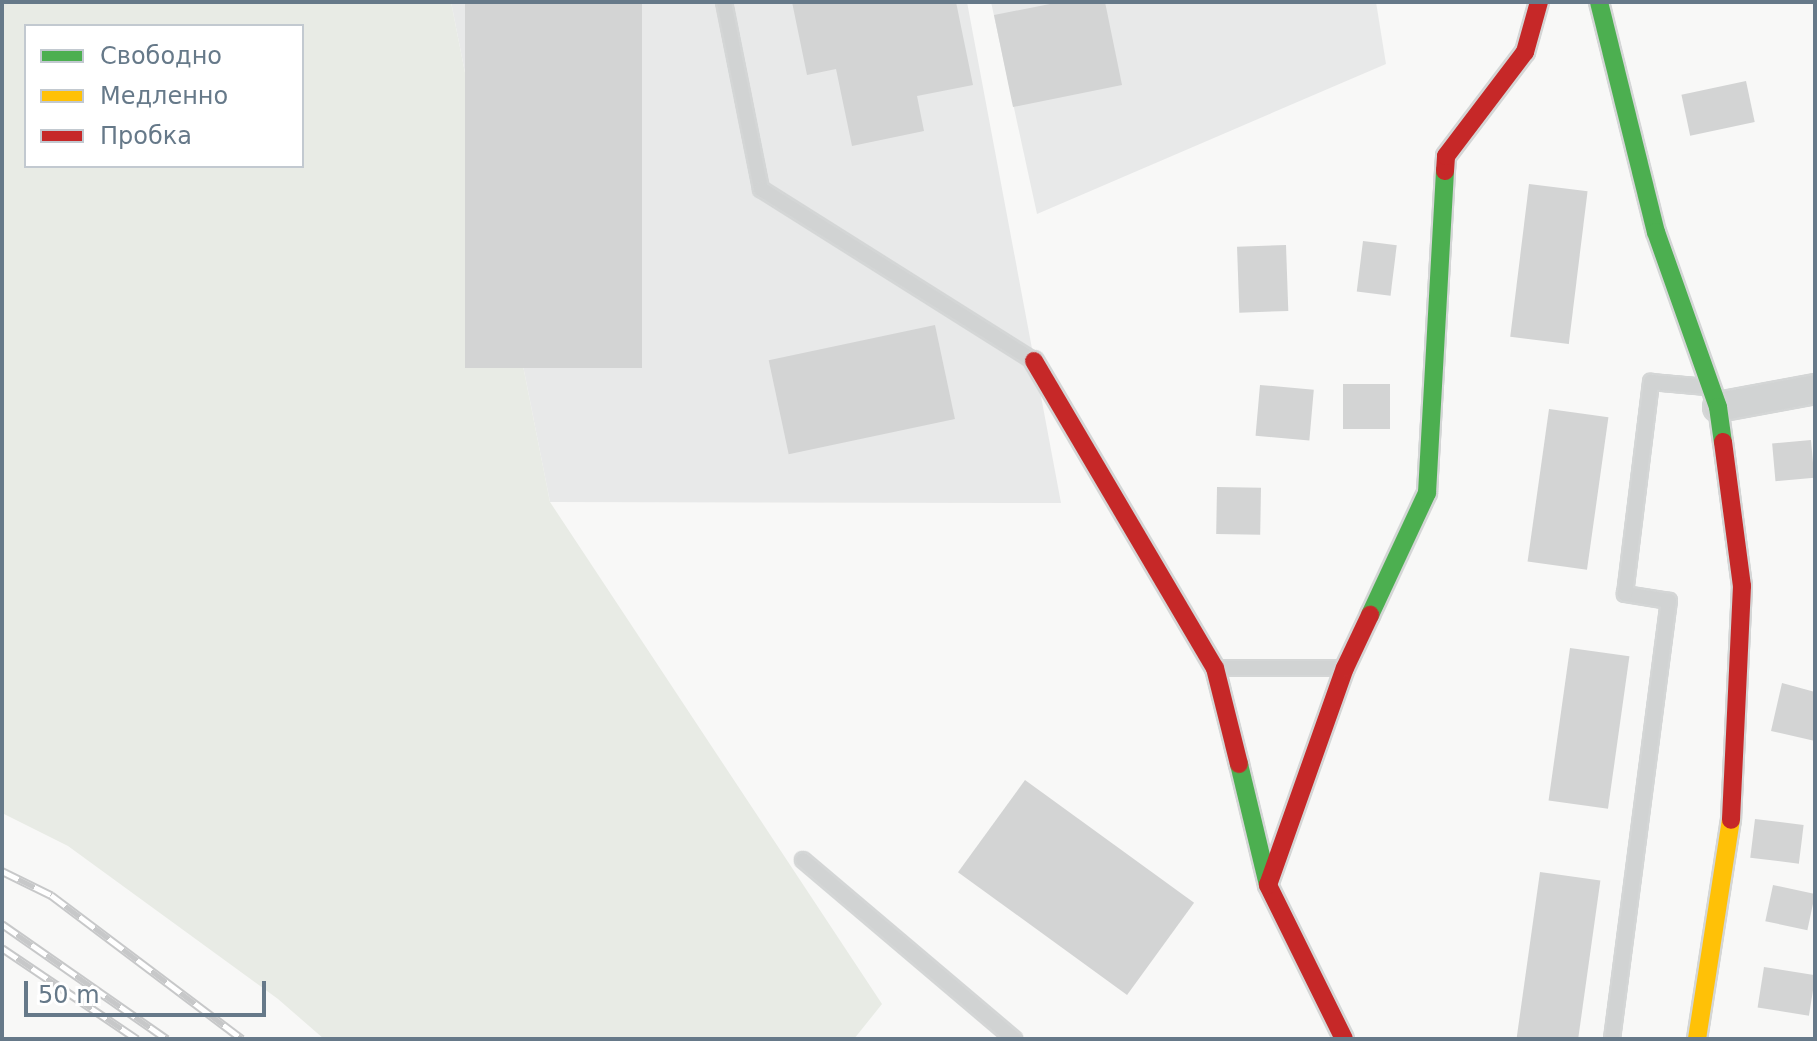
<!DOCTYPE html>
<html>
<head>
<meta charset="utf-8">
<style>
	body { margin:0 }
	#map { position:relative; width:1817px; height:1041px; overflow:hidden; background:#f8f8f7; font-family:"DejaVu Sans",sans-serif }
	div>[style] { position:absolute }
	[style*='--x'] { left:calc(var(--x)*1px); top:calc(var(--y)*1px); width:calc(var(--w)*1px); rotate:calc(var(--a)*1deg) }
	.built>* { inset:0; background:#e8e9e9 }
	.green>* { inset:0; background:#e8ebe5 }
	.building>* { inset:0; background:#d3d4d4; transform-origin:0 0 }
	.roads { filter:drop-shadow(2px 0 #d4d6d6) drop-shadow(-2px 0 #d4d6d6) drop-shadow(0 2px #d4d6d6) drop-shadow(0 -2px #d4d6d6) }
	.lane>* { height:14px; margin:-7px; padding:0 7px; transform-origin:7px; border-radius:7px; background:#d1d3d3 }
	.street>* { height:28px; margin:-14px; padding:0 14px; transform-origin:14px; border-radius:14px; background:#d1d3d3 }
	.fast>* { height:18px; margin:-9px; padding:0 9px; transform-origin:9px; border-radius:9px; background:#4caf50 }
	.slow>* { height:18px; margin:-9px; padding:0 9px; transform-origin:9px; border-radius:9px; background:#ffc107 }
	.jam>* { height:18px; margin:-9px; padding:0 9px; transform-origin:9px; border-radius:9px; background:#c62828 }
	.rail>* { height:9px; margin-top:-4.5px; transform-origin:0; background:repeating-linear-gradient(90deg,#fff 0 18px,#c7c8c9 0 36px); box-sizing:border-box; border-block:2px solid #c7c8c9 }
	span { translate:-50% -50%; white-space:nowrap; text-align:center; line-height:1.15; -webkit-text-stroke:8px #fff; paint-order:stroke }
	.frame { position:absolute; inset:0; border:4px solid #667989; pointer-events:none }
	.legend { position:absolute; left:24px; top:24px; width:280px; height:144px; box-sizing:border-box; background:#fff; border:2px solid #c2c9d0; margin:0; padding:10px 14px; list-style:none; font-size:24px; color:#667989 }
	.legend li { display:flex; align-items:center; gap:16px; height:40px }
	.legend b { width:40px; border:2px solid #c2c9d0 }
	.scale { position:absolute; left:24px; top:981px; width:242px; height:36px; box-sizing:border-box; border:4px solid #667989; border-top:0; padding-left:10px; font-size:24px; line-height:28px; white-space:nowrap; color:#667989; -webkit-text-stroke:6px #fff; paint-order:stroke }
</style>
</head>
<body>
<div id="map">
	<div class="built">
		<div style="clip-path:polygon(451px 2px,967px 2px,1061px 503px,550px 502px)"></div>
		<div style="clip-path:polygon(991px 2px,1376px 2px,1386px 64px,1037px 214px)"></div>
	</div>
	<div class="green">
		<div style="clip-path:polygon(evenodd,2px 2px,451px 2px,550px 502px,882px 1004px,854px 1039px,324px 1039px,278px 999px,68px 846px,2px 813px,2px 2px,26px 26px,302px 26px,302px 166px,26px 166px,26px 26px)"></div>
	</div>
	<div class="building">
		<div style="left:465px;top:2px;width:177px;height:366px"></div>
		<div style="clip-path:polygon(792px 2px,956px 2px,973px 85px,917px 96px,924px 131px,852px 146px,836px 69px,807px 75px)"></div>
		<div style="clip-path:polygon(1060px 2px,1105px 2px,1122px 85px,1013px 107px,994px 15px)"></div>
		<div style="left:1746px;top:81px;width:42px;height:66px;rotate:78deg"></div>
		<div style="left:1529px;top:184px;width:59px;height:154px;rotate:7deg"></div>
		<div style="left:1363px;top:241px;width:34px;height:51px;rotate:7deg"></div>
		<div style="left:1286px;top:245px;width:66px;height:49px;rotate:88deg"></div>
		<div style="left:935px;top:325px;width:96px;height:170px;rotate:78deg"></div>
		<div style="left:1343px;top:384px;width:47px;height:45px"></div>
		<div style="left:1260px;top:385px;width:54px;height:51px;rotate:5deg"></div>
		<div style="left:1549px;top:409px;width:60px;height:154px;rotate:8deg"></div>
		<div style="left:1811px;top:440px;width:38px;height:39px;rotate:85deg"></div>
		<div style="left:1217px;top:487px;width:44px;height:47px;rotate:1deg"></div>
		<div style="left:1570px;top:648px;width:60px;height:154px;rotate:8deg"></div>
		<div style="clip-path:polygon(1782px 683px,1815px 692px,1815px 741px,1771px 731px)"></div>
		<div style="left:1025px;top:780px;width:209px;height:114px;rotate:36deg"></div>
		<div style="left:1755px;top:819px;width:49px;height:39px;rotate:7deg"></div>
		<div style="left:1540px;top:872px;width:61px;height:169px;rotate:8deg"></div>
		<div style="left:1773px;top:885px;width:43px;height:37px;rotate:12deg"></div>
		<div style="left:1764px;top:967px;width:52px;height:41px;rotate:9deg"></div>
	</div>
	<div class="roads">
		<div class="lane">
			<div style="--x:724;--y:2;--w:191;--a:78.8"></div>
			<div style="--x:761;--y:189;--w:319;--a:32.2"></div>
			<div style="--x:1218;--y:668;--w:123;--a:0"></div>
			<div style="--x:803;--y:860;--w:277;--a:40.3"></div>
			<div style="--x:1612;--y:1039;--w:442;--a:-82.6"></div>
			<div style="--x:1669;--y:601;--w:45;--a:-171"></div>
			<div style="--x:1625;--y:594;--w:214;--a:-83"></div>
			<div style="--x:1651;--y:382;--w:56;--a:5.1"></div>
		</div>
		<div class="street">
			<div style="--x:1718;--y:407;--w:99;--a:-10.5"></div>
		</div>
		<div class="fast">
			<div style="--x:1599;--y:2;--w:237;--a:76.1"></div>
			<div style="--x:1656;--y:232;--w:186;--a:70.5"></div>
			<div style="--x:1718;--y:407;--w:35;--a:82"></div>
			<div style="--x:1370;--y:615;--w:135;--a:-65"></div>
			<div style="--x:1427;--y:493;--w:323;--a:-86.8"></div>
			<div style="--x:1239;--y:764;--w:124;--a:76.5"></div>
		</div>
		<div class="slow">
			<div style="--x:1697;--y:1039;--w:222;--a:-81.2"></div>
		</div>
		<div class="jam">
			<div style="--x:1445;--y:171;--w:15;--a:-86"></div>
			<div style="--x:1446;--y:156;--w:131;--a:-52.8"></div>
			<div style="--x:1525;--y:52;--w:52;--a:-74.4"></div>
			<div style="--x:1034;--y:361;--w:356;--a:59.5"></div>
			<div style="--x:1215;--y:668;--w:99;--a:76"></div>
			<div style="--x:1723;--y:442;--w:145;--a:82.5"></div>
			<div style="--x:1742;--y:586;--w:234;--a:92.7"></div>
			<div style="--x:1344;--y:1039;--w:172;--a:-116.3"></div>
			<div style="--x:1268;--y:885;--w:230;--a:-70.5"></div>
			<div style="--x:1345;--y:668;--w:59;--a:-64.7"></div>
		</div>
	</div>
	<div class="rail">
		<div style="--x:2;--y:871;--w:55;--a:26.1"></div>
		<div style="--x:51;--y:895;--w:239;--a:37"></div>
		<div style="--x:2;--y:924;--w:201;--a:34.9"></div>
		<div style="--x:2;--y:948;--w:163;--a:34"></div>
	</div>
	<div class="frame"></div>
	<ul class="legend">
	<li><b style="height:10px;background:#4caf50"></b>Свободно</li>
	<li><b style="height:10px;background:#ffc107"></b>Медленно</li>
	<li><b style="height:10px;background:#c62828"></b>Пробка</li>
	</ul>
	<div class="scale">50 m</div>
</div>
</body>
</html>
